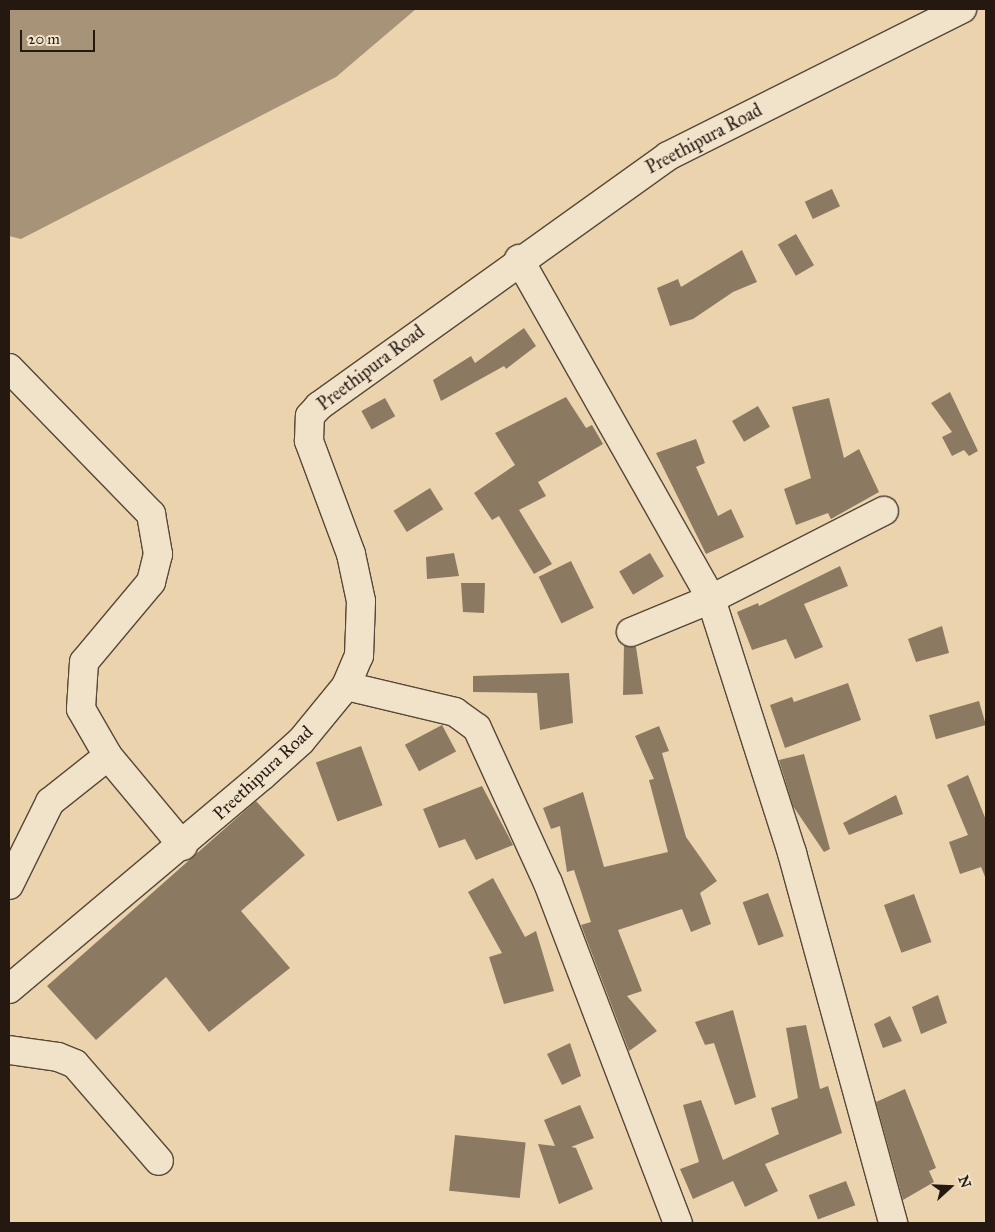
<!DOCTYPE html>
<html>
<head>
<meta charset="utf-8">
<style>
	body { margin:0 }
	#map { position:relative; width:995px; height:1232px; overflow:hidden; background:#ead3ad; font-family:"IM FELL Great Primer",serif }
	div>[style] { position:absolute }
	[style*='--x'] { left:calc(var(--x)*1px); top:calc(var(--y)*1px); width:calc(var(--w)*1px); rotate:calc(var(--a)*1deg) }
	.water>* { inset:0; background:#a79378 }
	.building>* { inset:0; background:#8b7962; transform-origin:0 0 }
	.roads { filter:drop-shadow(1px 0 #564738) drop-shadow(-1px 0 #564738) drop-shadow(0 1px #564738) drop-shadow(0 -1px #564738) }
	.minor>* { height:28px; margin:-14px; padding:0 14px; transform-origin:14px; border-radius:14px; background:#f1e2ca }
	span { translate:-50% -50%; white-space:nowrap; text-align:center; line-height:1.15; -webkit-text-stroke:4px #f1e2ca; paint-order:stroke }
	.street-label { font-size:18px; color:#241811 }
	.frame { position:absolute; inset:0; border:10px solid #241811; pointer-events:none }
	.north { position:absolute; left:925px; top:1162px; width:50px; height:50px; -webkit-text-stroke:4px #f1e2ca; paint-order:stroke; rotate:70deg; font-size:14px; font-weight:700; line-height:20px; text-align:center; color:#241811 }
	.north::after { content:''; display:block; margin:auto; width:18px; height:22px; background:#241811; clip-path:polygon(50% 0,100% 100%,50% 72%,0 100%) }
	.scale { position:absolute; left:20px; top:30px; width:75px; height:22px; box-sizing:border-box; border:2px solid #241811; border-top:0; padding-left:6px; font-size:15px; line-height:18px; white-space:nowrap; color:#241811; -webkit-text-stroke:4px #f1e2ca; paint-order:stroke }
</style>
</head>
<body>
<div id="map">
	<div class="water">
		<div style="clip-path:polygon(9px 9px,416px 9px,336px 77px,21px 239px,9px 236px)"></div>
	</div>
	<div class="building">
		<div style="left:832px;top:189px;width:19px;height:30px;rotate:65deg"></div>
		<div style="left:796px;top:234px;width:36px;height:21px;rotate:60deg"></div>
		<div style="clip-path:polygon(742px 250px,757px 282px,733px 292px,693px 319px,670px 326px,657px 288px,678px 279px,681px 287px)"></div>
		<div style="clip-path:polygon(524px 328px,536px 346px,506px 369px,504px 366px,441px 401px,433px 380px,471px 356px,475px 363px)"></div>
		<div style="clip-path:polygon(950px 392px,978px 451px,969px 456px,964px 450px,952px 456px,942px 437px,952px 432px,931px 403px)"></div>
		<div style="clip-path:polygon(566px 397px,586px 428px,592px 425px,603px 444px,538px 482px,546px 496px,519px 510px,552px 564px,534px 574px,499px 516px,492px 520px,474px 493px,515px 465px,495px 433px)"></div>
		<div style="left:385px;top:398px;width:21px;height:27px;rotate:61deg"></div>
		<div style="clip-path:polygon(829px 398px,844px 458px,859px 449px,879px 492px,831px 519px,828px 513px,796px 525px,784px 489px,811px 478px,792px 407px)"></div>
		<div style="left:758px;top:406px;width:24px;height:30px;rotate:60deg"></div>
		<div style="clip-path:polygon(696px 439px,705px 463px,696px 467px,718px 516px,731px 509px,744px 537px,706px 554px,656px 453px)"></div>
		<div style="left:430px;top:488px;width:25px;height:43px;rotate:58deg"></div>
		<div style="clip-path:polygon(454px 553px,459px 576px,427px 579px,426px 557px)"></div>
		<div style="left:650px;top:553px;width:27px;height:36px;rotate:59deg"></div>
		<div style="left:571px;top:561px;width:52px;height:36px;rotate:64deg"></div>
		<div style="clip-path:polygon(840px 566px,848px 586px,804px 604px,823px 647px,795px 659px,786px 639px,752px 650px,737px 612px,758px 603px,759px 606px)"></div>
		<div style="clip-path:polygon(461px 583px,485px 583px,484px 613px,463px 612px)"></div>
		<div style="clip-path:polygon(942px 626px,949px 653px,916px 662px,908px 639px)"></div>
		<div style="clip-path:polygon(624px 645px,636px 647px,643px 694px,623px 695px)"></div>
		<div style="clip-path:polygon(569px 673px,573px 723px,540px 730px,537px 693px,473px 692px,473px 676px)"></div>
		<div style="clip-path:polygon(848px 683px,861px 720px,785px 748px,770px 705px,792px 697px,794px 702px)"></div>
		<div style="left:979px;top:701px;width:25px;height:52px;rotate:74deg"></div>
		<div style="left:442px;top:725px;width:30px;height:42px;rotate:62deg"></div>
		<div style="clip-path:polygon(659px 726px,669px 751px,662px 753px,686px 837px,717px 881px,700px 893px,711px 924px,691px 932px,682px 909px,618px 930px,642px 991px,627px 996px,657px 1031px,629px 1051px,581px 925px,591px 922px,574px 870px,567px 872px,560px 826px,551px 829px,543px 808px,583px 792px,604px 867px,668px 852px,649px 780px,654px 779px,635px 736px)"></div>
		<div style="left:361px;top:746px;width:63px;height:48px;rotate:70deg"></div>
		<div style="clip-path:polygon(804px 754px,830px 849px,824px 852px,793px 806px,779px 760px)"></div>
		<div style="clip-path:polygon(968px 775px,986px 820px,986px 879px,981px 867px,960px 874px,949px 842px,968px 835px,947px 785px)"></div>
		<div style="clip-path:polygon(482px 786px,513px 845px,476px 860px,465px 839px,439px 848px,423px 809px)"></div>
		<div style="clip-path:polygon(896px 795px,903px 814px,849px 835px,843px 823px)"></div>
		<div style="clip-path:polygon(256px 801px,305px 855px,241px 911px,290px 968px,209px 1032px,166px 977px,96px 1040px,47px 986px)"></div>
		<div style="clip-path:polygon(493px 878px,525px 937px,536px 931px,554px 991px,504px 1004px,489px 957px,502px 953px,468px 892px)"></div>
		<div style="left:768px;top:893px;width:46px;height:27px;rotate:70deg"></div>
		<div style="left:914px;top:894px;width:51px;height:32px;rotate:70deg"></div>
		<div style="clip-path:polygon(938px 995px,947px 1023px,921px 1034px,912px 1007px)"></div>
		<div style="clip-path:polygon(733px 1010px,756px 1097px,735px 1105px,714px 1043px,705px 1045px,695px 1022px)"></div>
		<div style="clip-path:polygon(890px 1016px,902px 1041px,883px 1048px,874px 1024px)"></div>
		<div style="clip-path:polygon(806px 1025px,820px 1089px,828px 1086px,842px 1133px,765px 1164px,778px 1191px,745px 1207px,733px 1181px,693px 1199px,680px 1169px,699px 1162px,683px 1105px,701px 1100px,723px 1160px,779px 1134px,771px 1108px,798px 1098px,786px 1028px)"></div>
		<div style="clip-path:polygon(570px 1043px,581px 1076px,562px 1085px,547px 1054px)"></div>
		<div style="clip-path:polygon(905px 1089px,936px 1168px,929px 1171px,934px 1182px,903px 1200px,876px 1102px)"></div>
		<div style="clip-path:polygon(580px 1105px,594px 1138px,571px 1147px,576px 1148px,593px 1189px,559px 1204px,538px 1144px,555px 1146px,544px 1120px)"></div>
		<div style="left:455px;top:1135px;width:71px;height:56px;rotate:6deg"></div>
		<div style="left:846px;top:1181px;width:26px;height:40px;rotate:69deg"></div>
	</div>
	<div class="roads">
		<div class="minor">
			<div style="--x:519;--y:259;--w:390;--a:60.5"></div>
			<div style="--x:711;--y:599;--w:267;--a:72.3"></div>
			<div style="--x:792;--y:853;--w:384;--a:74.7"></div>
			<div style="--x:9;--y:368;--w:204;--a:45.8"></div>
			<div style="--x:151;--y:514;--w:41;--a:80.1"></div>
			<div style="--x:158;--y:554;--w:29;--a:104"></div>
			<div style="--x:151;--y:582;--w:104;--a:129.9"></div>
			<div style="--x:84;--y:662;--w:47;--a:93.7"></div>
			<div style="--x:81;--y:709;--w:54;--a:60.1"></div>
			<div style="--x:108;--y:756;--w:117;--a:50.2"></div>
			<div style="--x:631;--y:632;--w:87;--a:-22.4"></div>
			<div style="--x:711;--y:599;--w:194;--a:-27"></div>
			<div style="--x:346;--y:686;--w:112;--a:13.4"></div>
			<div style="--x:455;--y:712;--w:27;--a:36"></div>
			<div style="--x:477;--y:728;--w:170;--a:65.4"></div>
			<div style="--x:548;--y:883;--w:364;--a:69.1"></div>
			<div style="--x:9;--y:885;--w:93;--a:-63.7"></div>
			<div style="--x:50;--y:802;--w:74;--a:-38.4"></div>
			<div style="--x:9;--y:989;--w:331;--a:-40.1"></div>
			<div style="--x:262;--y:776;--w:52;--a:-41.9"></div>
			<div style="--x:301;--y:741;--w:71;--a:-50.7"></div>
			<div style="--x:346;--y:686;--w:33;--a:-67"></div>
			<div style="--x:359;--y:656;--w:55;--a:-87.9"></div>
			<div style="--x:361;--y:601;--w:48;--a:-102"></div>
			<div style="--x:351;--y:554;--w:121;--a:-110.4"></div>
			<div style="--x:309;--y:441;--w:25;--a:-88"></div>
			<div style="--x:310;--y:416;--w:13;--a:-48"></div>
			<div style="--x:319;--y:406;--w:429;--a:-35.6"></div>
			<div style="--x:668;--y:156;--w:329;--a:-26.6"></div>
			<div style="--x:9;--y:1050;--w:49;--a:8.1"></div>
			<div style="--x:58;--y:1057;--w:18;--a:22"></div>
			<div style="--x:75;--y:1064;--w:128;--a:49.1"></div>
		</div>
	</div>
	<div class="street-label">
		<span style="left:704px;top:139px;rotate:-28deg">Preethipura Road</span>
		<span style="left:371px;top:368px;rotate:-37deg">Preethipura Road</span>
		<span style="left:263px;top:773px;rotate:-43deg">Preethipura Road</span>
	</div>
	<div class="frame"></div>
	<div class="north">N</div>
	<div class="scale">20 m</div>
</div>
</body>
</html>
